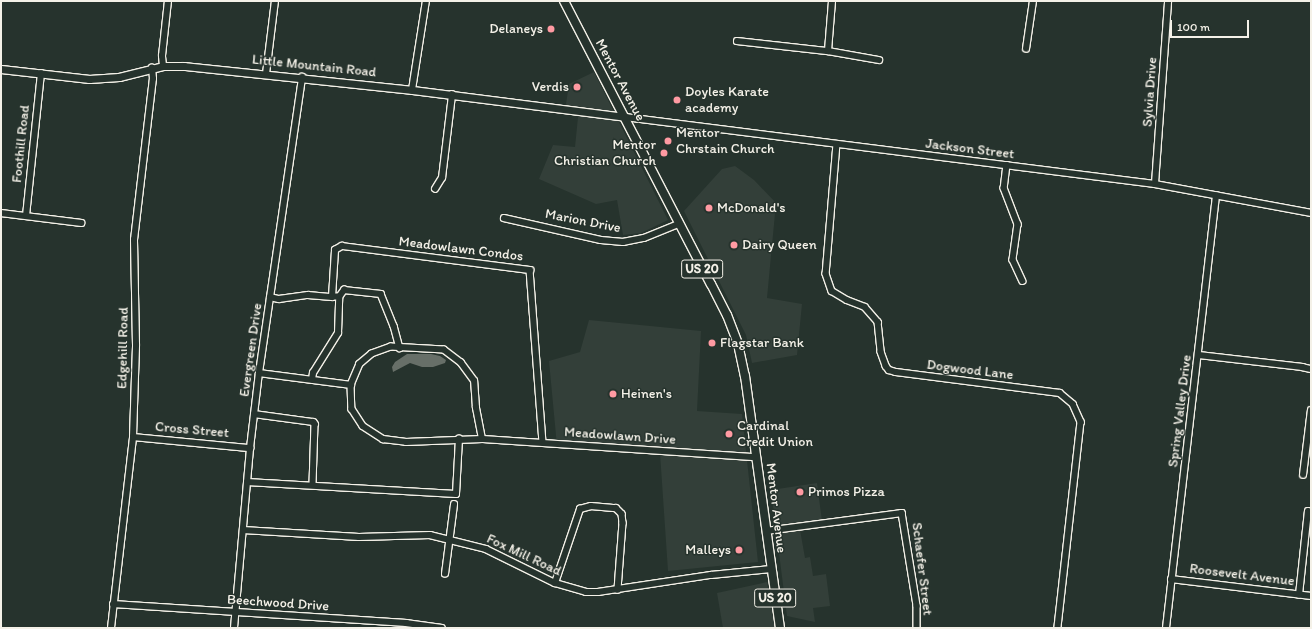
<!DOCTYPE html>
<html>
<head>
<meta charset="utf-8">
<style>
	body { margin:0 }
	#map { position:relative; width:1312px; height:629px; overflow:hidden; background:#26332d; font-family:Itim,sans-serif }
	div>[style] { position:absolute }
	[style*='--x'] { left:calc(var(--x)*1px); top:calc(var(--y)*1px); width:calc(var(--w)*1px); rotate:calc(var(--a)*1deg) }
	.built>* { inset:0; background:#333f39 }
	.water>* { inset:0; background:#676f68 }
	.roads { filter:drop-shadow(1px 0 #f4f1e8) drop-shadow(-1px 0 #f4f1e8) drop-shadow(0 1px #f4f1e8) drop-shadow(0 -1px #f4f1e8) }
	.minor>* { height:5.5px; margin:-2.75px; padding:0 2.75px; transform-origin:2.75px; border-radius:2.75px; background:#26332d }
	.tertiary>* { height:7px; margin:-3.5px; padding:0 3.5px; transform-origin:3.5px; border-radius:3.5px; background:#26332d }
	.primary>* { height:8px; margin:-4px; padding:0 4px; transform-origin:4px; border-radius:4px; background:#26332d }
	.dots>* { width:11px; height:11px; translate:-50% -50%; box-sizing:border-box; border:2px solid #26332d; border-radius:50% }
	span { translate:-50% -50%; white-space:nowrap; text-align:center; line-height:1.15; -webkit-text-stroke:3px #26332d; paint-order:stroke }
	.shield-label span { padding:1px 3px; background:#26332d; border:1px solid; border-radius:3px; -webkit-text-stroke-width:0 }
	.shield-label { font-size:13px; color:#f4f1e8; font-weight:700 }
	.poi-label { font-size:14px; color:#f4f1e8 }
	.right { translate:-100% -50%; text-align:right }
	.left { translate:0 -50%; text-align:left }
	.street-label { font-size:14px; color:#f4f1e8 }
	.frame { position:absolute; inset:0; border:2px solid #f4f1e8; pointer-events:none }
	.scale { position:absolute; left:1170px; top:20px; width:79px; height:18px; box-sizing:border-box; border:2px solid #f4f1e8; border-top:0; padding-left:5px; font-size:12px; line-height:14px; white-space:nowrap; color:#f4f1e8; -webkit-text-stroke:3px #26332d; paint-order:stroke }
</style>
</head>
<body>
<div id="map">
	<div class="built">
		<div style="clip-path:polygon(594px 72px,668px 220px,641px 233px,623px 235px,617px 200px,596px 204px,539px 179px,553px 145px,575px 147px,578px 117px,566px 104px,569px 84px)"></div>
		<div style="clip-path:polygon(735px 166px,754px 180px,776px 203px,767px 298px,802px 304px,797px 355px,752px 363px,746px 335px,684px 211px,722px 169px)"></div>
		<div style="clip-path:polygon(589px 320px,701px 331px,697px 411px,742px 414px,758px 562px,668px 571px,660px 453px,557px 446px,549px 361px,580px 352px)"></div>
		<div style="clip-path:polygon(817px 483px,822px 521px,799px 524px,805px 558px,810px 557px,813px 576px,826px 574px,830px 606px,813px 608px,815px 622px,787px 616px,771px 490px)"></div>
		<div style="clip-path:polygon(767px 582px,775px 628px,723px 628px,717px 593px)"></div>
	</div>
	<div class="water">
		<div style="clip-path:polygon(407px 354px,431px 354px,440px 356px,446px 360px,445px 363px,433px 367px,422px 367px,410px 363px,393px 372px,392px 367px,395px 362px)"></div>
	</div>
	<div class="roads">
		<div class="minor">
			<div style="--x:737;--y:41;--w:92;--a:6.3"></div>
			<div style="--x:828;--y:51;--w:52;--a:10"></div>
			<div style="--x:1026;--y:49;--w:49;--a:-81.7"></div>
			<div style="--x:828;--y:51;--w:50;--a:-85.4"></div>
			<div style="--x:163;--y:66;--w:10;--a:-96"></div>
			<div style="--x:162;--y:56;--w:55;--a:-83.8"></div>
			<div style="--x:266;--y:74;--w:74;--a:-83"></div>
			<div style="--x:412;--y:90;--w:90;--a:-81.1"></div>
			<div style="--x:625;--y:117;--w:534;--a:7.2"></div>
			<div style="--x:1155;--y:184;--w:159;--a:10.5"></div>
			<div style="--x:837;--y:144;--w:130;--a:94.8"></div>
			<div style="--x:826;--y:274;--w:18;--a:71"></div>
			<div style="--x:832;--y:291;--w:17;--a:31"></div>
			<div style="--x:847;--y:300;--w:19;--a:21"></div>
			<div style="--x:865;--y:307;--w:20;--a:49"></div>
			<div style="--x:878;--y:322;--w:30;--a:84"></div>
			<div style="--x:881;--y:352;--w:15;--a:70"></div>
			<div style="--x:886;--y:366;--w:5;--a:53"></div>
			<div style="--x:889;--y:370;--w:7;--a:16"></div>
			<div style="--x:896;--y:372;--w:165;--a:7.3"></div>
			<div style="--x:1060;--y:393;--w:17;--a:40"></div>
			<div style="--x:1073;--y:404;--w:20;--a:66"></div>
			<div style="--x:1081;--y:422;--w:207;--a:96.4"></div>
			<div style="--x:1007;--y:165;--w:23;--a:97"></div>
			<div style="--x:1004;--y:188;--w:39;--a:69"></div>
			<div style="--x:1018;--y:224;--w:36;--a:98"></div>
			<div style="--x:1013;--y:260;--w:23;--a:65"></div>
			<div style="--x:1155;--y:184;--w:183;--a:-85.9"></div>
			<div style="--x:435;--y:189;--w:13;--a:-58"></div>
			<div style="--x:442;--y:178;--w:84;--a:-83.1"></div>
			<div style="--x:1;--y:213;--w:81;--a:7.1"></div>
			<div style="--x:26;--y:216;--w:143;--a:-84"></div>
			<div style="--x:504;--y:218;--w:99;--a:12.8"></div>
			<div style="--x:601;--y:240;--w:22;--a:5"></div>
			<div style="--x:623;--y:242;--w:21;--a:-11"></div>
			<div style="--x:644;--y:238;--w:38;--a:-22"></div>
			<div style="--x:270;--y:297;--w:9;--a:13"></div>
			<div style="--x:279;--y:299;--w:29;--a:-8"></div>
			<div style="--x:308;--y:295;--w:24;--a:5"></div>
			<div style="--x:339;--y:297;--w:9;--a:-54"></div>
			<div style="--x:344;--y:290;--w:37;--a:6"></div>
			<div style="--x:381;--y:294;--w:35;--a:68"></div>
			<div style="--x:394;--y:326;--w:23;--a:75"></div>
			<div style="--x:1199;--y:355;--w:104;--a:6.6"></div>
			<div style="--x:1302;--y:367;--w:9;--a:13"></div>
			<div style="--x:259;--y:373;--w:93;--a:7.4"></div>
			<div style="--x:312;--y:380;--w:7;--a:-82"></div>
			<div style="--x:313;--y:373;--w:47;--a:-58"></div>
			<div style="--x:338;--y:333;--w:36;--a:-88"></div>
			<div style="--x:339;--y:297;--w:7;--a:180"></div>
			<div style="--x:332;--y:297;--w:47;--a:-86.3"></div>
			<div style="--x:335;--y:250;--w:8;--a:-30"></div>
			<div style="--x:342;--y:246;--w:190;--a:7.3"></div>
			<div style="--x:530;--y:270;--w:173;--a:85.7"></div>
			<div style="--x:254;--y:414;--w:60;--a:7.7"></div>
			<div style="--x:313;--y:422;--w:3;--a:45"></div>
			<div style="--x:315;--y:424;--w:61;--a:91.9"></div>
			<div style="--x:133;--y:437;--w:118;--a:5.4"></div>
			<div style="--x:482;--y:439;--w:32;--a:-101"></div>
			<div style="--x:476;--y:408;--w:27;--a:-94"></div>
			<div style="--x:474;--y:381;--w:22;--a:-126"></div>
			<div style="--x:461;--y:363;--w:21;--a:-143"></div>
			<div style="--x:444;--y:350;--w:53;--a:-176.8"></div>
			<div style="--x:391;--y:347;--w:20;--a:160"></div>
			<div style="--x:372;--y:354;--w:16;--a:140"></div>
			<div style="--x:360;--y:364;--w:23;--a:113"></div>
			<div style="--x:351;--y:385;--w:24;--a:88"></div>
			<div style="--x:352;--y:409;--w:20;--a:57"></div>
			<div style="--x:363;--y:426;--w:24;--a:33"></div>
			<div style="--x:383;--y:439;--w:23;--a:7"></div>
			<div style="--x:406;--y:442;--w:76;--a:-2.3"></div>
			<div style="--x:482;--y:439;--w:275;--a:3.8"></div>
			<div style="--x:1303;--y:475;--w:65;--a:-83"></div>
			<div style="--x:247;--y:482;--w:209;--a:3.3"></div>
			<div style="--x:456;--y:494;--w:55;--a:-86.9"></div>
			<div style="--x:243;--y:530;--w:116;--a:3.5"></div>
			<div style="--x:359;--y:537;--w:71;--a:-1.6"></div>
			<div style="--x:430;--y:535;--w:58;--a:14"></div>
			<div style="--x:486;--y:549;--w:77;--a:26.2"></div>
			<div style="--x:555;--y:583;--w:32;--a:16"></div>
			<div style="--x:586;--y:592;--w:12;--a:0"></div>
			<div style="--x:598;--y:592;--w:114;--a:-8.6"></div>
			<div style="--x:711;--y:575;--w:60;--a:-5.7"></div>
			<div style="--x:766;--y:531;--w:137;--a:-7.5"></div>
			<div style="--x:902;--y:513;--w:94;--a:80.8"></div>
			<div style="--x:917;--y:606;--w:22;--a:90"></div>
			<div style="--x:445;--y:574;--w:70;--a:-82.6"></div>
			<div style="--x:1171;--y:579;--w:141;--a:6.9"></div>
			<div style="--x:555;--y:583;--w:78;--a:-71.3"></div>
			<div style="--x:580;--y:509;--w:11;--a:-15"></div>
			<div style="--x:591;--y:506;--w:25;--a:5"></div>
			<div style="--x:616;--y:508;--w:8;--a:45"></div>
			<div style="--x:622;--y:514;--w:9;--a:84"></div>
			<div style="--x:623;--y:523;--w:67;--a:94.3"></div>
			<div style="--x:1299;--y:595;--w:84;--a:-83.9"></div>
			<div style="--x:113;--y:604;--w:294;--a:3.7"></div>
			<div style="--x:406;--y:623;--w:36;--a:8"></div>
			<div style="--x:111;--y:628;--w:192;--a:-83.4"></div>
			<div style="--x:133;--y:437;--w:92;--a:-88.1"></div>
			<div style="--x:136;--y:345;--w:105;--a:-91.1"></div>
			<div style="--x:134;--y:240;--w:162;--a:-83.3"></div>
			<div style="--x:153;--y:79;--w:11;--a:-95"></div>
			<div style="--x:234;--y:628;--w:181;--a:-84.9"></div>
			<div style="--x:250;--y:448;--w:76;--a:-83.2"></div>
			<div style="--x:259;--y:373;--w:299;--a:-81.7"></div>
			<div style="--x:1166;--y:628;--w:435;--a:-83.4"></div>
		</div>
		<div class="tertiary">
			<div style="--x:1;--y:69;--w:89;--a:6.5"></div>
			<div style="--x:89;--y:79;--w:30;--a:-4"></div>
			<div style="--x:119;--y:77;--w:45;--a:-14"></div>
			<div style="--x:163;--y:66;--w:21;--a:0"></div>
			<div style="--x:184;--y:66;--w:229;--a:6"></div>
			<div style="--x:412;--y:90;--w:215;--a:7.2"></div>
		</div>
		<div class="primary">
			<div style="--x:564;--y:1;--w:319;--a:62.6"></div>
			<div style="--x:711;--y:284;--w:35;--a:63"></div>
			<div style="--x:727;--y:315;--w:31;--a:69"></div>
			<div style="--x:738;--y:344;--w:33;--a:78"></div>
			<div style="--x:745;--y:376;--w:254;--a:82.1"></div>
		</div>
	</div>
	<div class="dots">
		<div style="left:551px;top:29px;background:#ff9aa2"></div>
		<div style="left:577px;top:87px;background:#ff9aa2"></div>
		<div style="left:677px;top:100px;background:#ff9aa2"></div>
		<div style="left:668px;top:141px;background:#ff9aa2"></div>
		<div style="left:664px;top:153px;background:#ff9aa2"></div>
		<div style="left:709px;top:208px;background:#ff9aa2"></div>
		<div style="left:734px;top:245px;background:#ff9aa2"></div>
		<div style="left:712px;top:343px;background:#ff9aa2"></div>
		<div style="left:613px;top:394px;background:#ff9aa2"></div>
		<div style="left:729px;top:434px;background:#ff9aa2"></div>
		<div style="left:800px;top:492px;background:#ff9aa2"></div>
		<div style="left:739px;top:550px;background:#ff9aa2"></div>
	</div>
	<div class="shield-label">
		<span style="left:702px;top:269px">US 20</span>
		<span style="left:775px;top:598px">US 20</span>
	</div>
	<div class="poi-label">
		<span class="right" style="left:543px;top:29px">Delaneys</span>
		<span class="right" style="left:569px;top:87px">Verdis</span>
		<span class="left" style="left:685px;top:100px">Doyles Karate<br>academy</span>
		<span class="left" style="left:676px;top:141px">Mentor<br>Chrstain Church</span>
		<span class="right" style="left:656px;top:153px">Mentor<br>Christian Church</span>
		<span class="left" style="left:717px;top:208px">McDonald's</span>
		<span class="left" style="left:742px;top:245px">Dairy Queen</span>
		<span class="left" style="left:720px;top:343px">Flagstar Bank</span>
		<span class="left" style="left:621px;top:394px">Heinen's</span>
		<span class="left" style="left:737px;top:434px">Cardinal<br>Credit Union</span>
		<span class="left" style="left:808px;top:492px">Primos Pizza</span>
		<span class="right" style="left:731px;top:550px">Malleys</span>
	</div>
	<div class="street-label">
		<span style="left:314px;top:66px;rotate:6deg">Little Mountain Road</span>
		<span style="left:620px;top:80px;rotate:62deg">Mentor Avenue</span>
		<span style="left:1150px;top:92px;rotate:-86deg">Sylvia Drive</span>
		<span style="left:21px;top:144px;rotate:-84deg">Foothill Road</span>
		<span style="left:970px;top:149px;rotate:7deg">Jackson Street</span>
		<span style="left:583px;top:221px;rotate:11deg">Marion Drive</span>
		<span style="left:461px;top:249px;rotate:7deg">Meadowlawn Condos</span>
		<span style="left:123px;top:348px;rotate:-89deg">Edgehill Road</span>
		<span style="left:251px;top:350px;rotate:-82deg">Evergreen Drive</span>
		<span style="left:970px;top:370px;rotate:7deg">Dogwood Lane</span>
		<span style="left:1180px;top:411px;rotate:-83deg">Spring Valley Drive</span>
		<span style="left:192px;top:430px;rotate:5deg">Cross Street</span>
		<span style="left:620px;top:436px;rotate:4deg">Meadowlawn Drive</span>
		<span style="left:776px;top:508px;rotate:83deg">Mentor Avenue</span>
		<span style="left:524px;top:555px;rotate:25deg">Fox Mill Road</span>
		<span style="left:922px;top:569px;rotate:83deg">Schaefer Street</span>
		<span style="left:1242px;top:575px;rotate:7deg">Roosevelt Avenue</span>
		<span style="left:278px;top:603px;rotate:4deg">Beechwood Drive</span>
	</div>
	<div class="frame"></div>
	<div class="scale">100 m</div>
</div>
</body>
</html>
